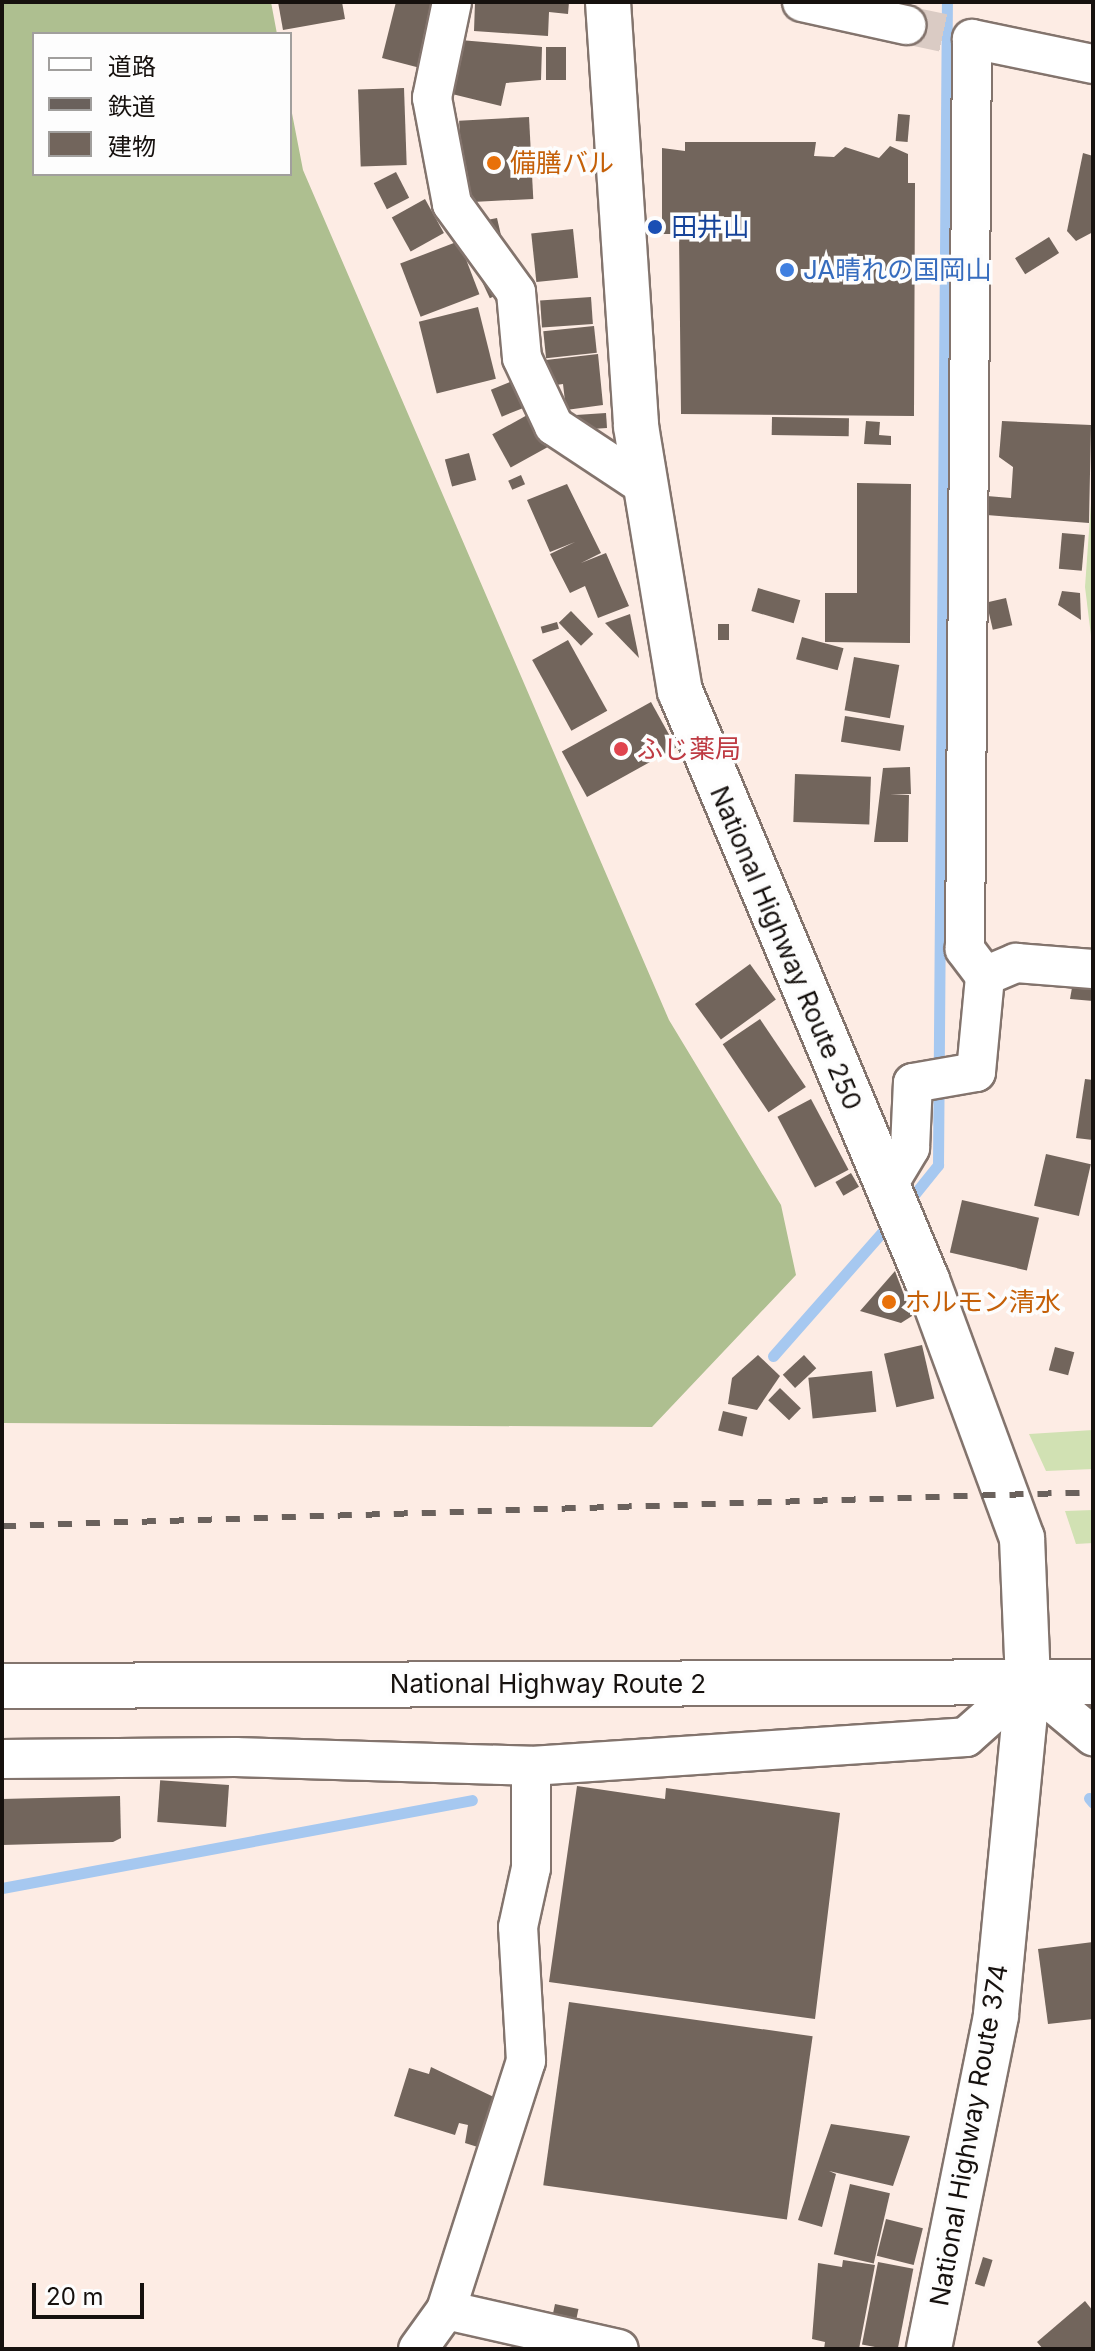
<!DOCTYPE html>
<html>
<head>
<meta charset="utf-8">
<style>
	body { margin:0 }
	#map { position:relative; width:1095px; height:2351px; overflow:hidden; background:#fdece4; font-family:Inter,"Noto Sans JP",sans-serif }
	div>[style] { position:absolute }
	[style*='--x'] { left:calc(var(--x)*1px); top:calc(var(--y)*1px); width:calc(var(--w)*1px); rotate:calc(var(--a)*1deg) }
	.green>* { inset:0; background:#d1e1b3 }
	.forest>* { inset:0; background:#aebf90 }
	.stream>* { height:11px; margin:-5.5px; padding:0 5.5px; transform-origin:5.5px; border-radius:5.5px; background:#a6c8f0 }
	.building>* { inset:0; background:#72655c; transform-origin:0 0 }
	.minor-tunnel>* { height:38px; margin-top:-19px; transform-origin:0; background:repeating-linear-gradient(90deg,#dacbc4 0 38px,transparent 0 57px) }
	.roads { filter:drop-shadow(2px 0 #83746d) drop-shadow(-2px 0 #83746d) drop-shadow(0 2px #83746d) drop-shadow(0 -2px #83746d) }
	.minor>* { height:38px; margin:-19px; padding:0 19px; transform-origin:19px; border-radius:19px; background:#fff }
	.highway>* { height:44px; margin:-22px; padding:0 22px; transform-origin:22px; border-radius:22px; background:#fff }
	.rail>* { height:6px; margin-top:-3px; transform-origin:0; background:repeating-linear-gradient(90deg,#6a615c 0 14px,transparent 0 28px) }
	.dots>* { width:22px; height:22px; translate:-50% -50%; box-sizing:border-box; border:4px solid #fdfdfd; border-radius:50% }
	span { translate:-50% -50%; white-space:nowrap; text-align:center; line-height:1.15; -webkit-text-stroke:7px #fdfdfd; paint-order:stroke }
	.food-label { font-size:26px; color:#c56008 }
	.left { translate:0 -50%; text-align:left }
	.transit-label { font-size:26px; color:#164399 }
	.shop-label { font-size:26px; color:#366cbe }
	.health-label { font-size:26px; color:#be3a42 }
	.street-label { font-size:26px; color:#16110e }
	.frame { position:absolute; inset:0; border:4px solid #16110e; pointer-events:none }
	.legend { position:absolute; left:32px; top:32px; width:260px; height:144px; box-sizing:border-box; background:#fdfdfd; border:2px solid #a19f9d; margin:0; padding:10px 14px; list-style:none; font-size:24px; color:#16110e }
	.legend li { display:flex; align-items:center; gap:16px; height:40px }
	.legend b { width:40px; border:2px solid #a19f9d }
	.scale { position:absolute; left:32px; top:2283px; width:112px; height:36px; box-sizing:border-box; border:4px solid #16110e; border-top:0; padding-left:10px; font-size:24px; line-height:28px; white-space:nowrap; color:#16110e; -webkit-text-stroke:6px #fdfdfd; paint-order:stroke }
</style>
</head>
<body>
<div id="map">
	<div class="green">
		<div style="clip-path:polygon(1093px 475px,1093px 652px,1085px 587px)"></div>
		<div style="clip-path:polygon(1093px 1430px,1093px 1469px,1046px 1471px,1029px 1434px)"></div>
		<div style="clip-path:polygon(1093px 1510px,1093px 1543px,1076px 1544px,1065px 1511px)"></div>
	</div>
	<div class="forest">
		<div style="clip-path:polygon(2px 2px,271px 2px,277px 34px,34px 34px,34px 174px,290px 174px,290px 103px,303px 170px,669px 1020px,781px 1205px,796px 1275px,652px 1427px,2px 1423px)"></div>
	</div>
	<div class="stream">
		<div style="--x:905;--y:1206;--w:53;--a:-51.2"></div>
		<div style="--x:938;--y:1165;--w:1163;--a:-89.56"></div>
		<div style="--x:773;--y:1356;--w:179;--a:-48.6"></div>
		<div style="--x:1089;--y:1798;--w:6;--a:51"></div>
		<div style="--x:2;--y:1888;--w:478;--a:-10.6"></div>
	</div>
	<div class="building">
		<div style="clip-path:polygon(278px 2px,342px 2px,345px 19px,283px 30px)"></div>
		<div style="clip-path:polygon(396px 2px,441px 2px,424px 69px,382px 58px)"></div>
		<div style="clip-path:polygon(475px 2px,569px 2px,568px 14px,549px 12px,548px 36px,474px 31px)"></div>
		<div style="clip-path:polygon(460px 40px,542px 47px,541px 80px,506px 83px,501px 106px,452px 94px)"></div>
		<div style="left:566px;top:47px;width:33px;height:20px;rotate:90deg"></div>
		<div style="left:404px;top:88px;width:77px;height:46px;rotate:88deg"></div>
		<div style="left:898px;top:114px;width:12px;height:27px;rotate:5deg"></div>
		<div style="left:529px;top:117px;width:82px;height:70px;rotate:87deg"></div>
		<div style="clip-path:polygon(685px 142px,816px 142px,814px 156px,834px 157px,845px 147px,879px 158px,890px 146px,908px 154px,908px 183px,915px 183px,914px 416px,681px 414px,679px 234px,662px 234px,662px 148px,685px 151px)"></div>
		<div style="clip-path:polygon(1083px 153px,1093px 156px,1093px 232px,1076px 241px,1067px 231px)"></div>
		<div style="left:396px;top:172px;width:29px;height:25px;rotate:63deg"></div>
		<div style="left:425px;top:199px;width:39px;height:38px;rotate:61deg"></div>
		<div style="clip-path:polygon(497px 218px,503px 244px,482px 221px)"></div>
		<div style="left:573px;top:229px;width:49px;height:42px;rotate:84deg"></div>
		<div style="left:1049px;top:237px;width:19px;height:40px;rotate:58deg"></div>
		<div style="left:459px;top:241px;width:57px;height:63px;rotate:69deg"></div>
		<div style="left:487px;top:271px;width:26px;height:9px;rotate:65deg"></div>
		<div style="left:591px;top:297px;width:27px;height:51px;rotate:86deg"></div>
		<div style="left:478px;top:307px;width:74px;height:61px;rotate:76deg"></div>
		<div style="left:594px;top:326px;width:27px;height:51px;rotate:84deg"></div>
		<div style="clip-path:polygon(598px 354px,603px 405px,566px 410px,563px 384px,549px 386px,546px 360px)"></div>
		<div style="left:515px;top:380px;width:29px;height:26px;rotate:68deg"></div>
		<div style="left:606px;top:413px;width:15px;height:34px;rotate:86deg"></div>
		<div style="left:529px;top:414px;width:38px;height:42px;rotate:61deg"></div>
		<div style="left:772px;top:417px;width:77px;height:18px;rotate:1deg"></div>
		<div style="clip-path:polygon(866px 421px,880px 422px,879px 435px,891px 436px,891px 445px,864px 444px)"></div>
		<div style="clip-path:polygon(1002px 421px,1091px 425px,1089px 523px,974px 514px,975px 495px,1011px 498px,1013px 467px,999px 457px)"></div>
		<div style="left:469px;top:453px;width:28px;height:25px;rotate:75deg"></div>
		<div style="left:521px;top:475px;width:10px;height:14px;rotate:66deg"></div>
		<div style="clip-path:polygon(857px 483px,911px 484px,910px 643px,825px 642px,825px 593px,857px 593px)"></div>
		<div style="clip-path:polygon(567px 484px,601px 553px,581px 563px,606px 553px,629px 606px,598px 618px,585px 586px,570px 593px,550px 554px,575px 542px,550px 552px,527px 500px)"></div>
		<div style="left:1062px;top:533px;width:23px;height:36px;rotate:5deg"></div>
		<div style="left:758px;top:588px;width:44px;height:24px;rotate:16deg"></div>
		<div style="clip-path:polygon(1062px 591px,1080px 593px,1081px 620px,1058px 605px)"></div>
		<div style="left:1006px;top:598px;width:28px;height:20px;rotate:77deg"></div>
		<div style="left:571px;top:611px;width:32px;height:17px;rotate:46deg"></div>
		<div style="clip-path:polygon(630px 614px,639px 658px,605px 623px)"></div>
		<div style="left:557px;top:622px;width:7px;height:17px;rotate:74deg"></div>
		<div style="left:718px;top:624px;width:11px;height:16px"></div>
		<div style="left:802px;top:637px;width:43px;height:23px;rotate:15deg"></div>
		<div style="left:568px;top:640px;width:81px;height:41px;rotate:61deg"></div>
		<div style="left:854px;top:657px;width:46px;height:54px;rotate:10deg"></div>
		<div style="left:651px;top:702px;width:52px;height:102px;rotate:61deg"></div>
		<div style="left:845px;top:716px;width:60px;height:26px;rotate:9deg"></div>
		<div style="clip-path:polygon(910px 767px,911px 794px,890px 794px,909px 795px,908px 842px,874px 842px,883px 768px)"></div>
		<div style="left:795px;top:774px;width:76px;height:48px;rotate:2deg"></div>
		<div style="left:750px;top:964px;width:44px;height:68px;rotate:54deg"></div>
		<div style="clip-path:polygon(1073px 982px,1093px 984px,1093px 1001px,1070px 999px)"></div>
		<div style="left:760px;top:1019px;width:82px;height:45px;rotate:56deg"></div>
		<div style="clip-path:polygon(1085px 1079px,1093px 1080px,1093px 1140px,1076px 1138px)"></div>
		<div style="left:811px;top:1099px;width:80px;height:38px;rotate:62deg"></div>
		<div style="left:1046px;top:1154px;width:46px;height:53px;rotate:13deg"></div>
		<div style="left:851px;top:1173px;width:16px;height:18px;rotate:60deg"></div>
		<div style="left:962px;top:1200px;width:79px;height:54px;rotate:13deg"></div>
		<div style="clip-path:polygon(895px 1271px,912px 1316px,901px 1323px,860px 1311px)"></div>
		<div style="left:922px;top:1345px;width:55px;height:39px;rotate:77deg"></div>
		<div style="left:1055px;top:1347px;width:20px;height:24px;rotate:15deg"></div>
		<div style="clip-path:polygon(758px 1355px,780px 1376px,757px 1410px,728px 1404px,732px 1378px)"></div>
		<div style="left:804px;top:1355px;width:18px;height:29px;rotate:47deg"></div>
		<div style="left:872px;top:1371px;width:41px;height:64px;rotate:84deg"></div>
		<div style="left:780px;top:1388px;width:29px;height:17px;rotate:44deg"></div>
		<div style="left:723px;top:1411px;width:25px;height:20px;rotate:14deg"></div>
		<div style="left:229px;top:1785px;width:42px;height:69px;rotate:94deg"></div>
		<div style="clip-path:polygon(577px 1786px,665px 1799px,666px 1788px,840px 1813px,815px 2019px,549px 1982px)"></div>
		<div style="clip-path:polygon(120px 1796px,121px 1838px,113px 1842px,2px 1845px,2px 1799px)"></div>
		<div style="clip-path:polygon(1093px 1942px,1093px 2019px,1048px 2024px,1038px 1949px)"></div>
		<div style="left:569px;top:2002px;width:246px;height:185px;rotate:8deg"></div>
		<div style="clip-path:polygon(431px 2067px,500px 2100px,484px 2149px,465px 2143px,468px 2125px,459px 2123px,455px 2135px,394px 2116px,409px 2068px,429px 2074px)"></div>
		<div style="clip-path:polygon(831px 2124px,910px 2136px,893px 2186px,829px 2171px,836px 2174px,822px 2227px,798px 2220px)"></div>
		<div style="left:850px;top:2184px;width:41px;height:72px;rotate:13deg"></div>
		<div style="left:886px;top:2219px;width:38px;height:38px;rotate:14deg"></div>
		<div style="left:983px;top:2257px;width:10px;height:28px;rotate:17deg"></div>
		<div style="clip-path:polygon(843px 2260px,875px 2265px,859px 2349px,824px 2349px,825px 2342px,812px 2339px,818px 2263px,842px 2267px)"></div>
		<div style="left:878px;top:2262px;width:36px;height:84px;rotate:11deg"></div>
		<div style="clip-path:polygon(1085px 2301px,1093px 2311px,1093px 2349px,1043px 2349px,1037px 2342px)"></div>
		<div style="left:555px;top:2304px;width:24px;height:16px;rotate:12deg"></div>
	</div>
	<div class="minor-tunnel">
		<div style="--x:906;--y:25;--w:67;--a:12"></div>
	</div>
	<div class="roads">
		<div class="minor">
			<div style="--x:452;--y:2;--w:98;--a:101.8"></div>
			<div style="--x:432;--y:98;--w:108;--a:79.3"></div>
			<div style="--x:452;--y:204;--w:109;--a:54"></div>
			<div style="--x:516;--y:292;--w:66;--a:84.8"></div>
			<div style="--x:522;--y:358;--w:75;--a:64.8"></div>
			<div style="--x:554;--y:426;--w:110;--a:33.5"></div>
			<div style="--x:802;--y:2;--w:107;--a:12.5"></div>
			<div style="--x:985;--y:976;--w:34;--a:-127"></div>
			<div style="--x:965;--y:949;--w:910;--a:-89.56"></div>
			<div style="--x:972;--y:39;--w:124;--a:11.7"></div>
			<div style="--x:886;--y:1188;--w:47;--a:-59"></div>
			<div style="--x:910;--y:1148;--w:65;--a:-87.4"></div>
			<div style="--x:913;--y:1083;--w:64;--a:-9.9"></div>
			<div style="--x:976;--y:1072;--w:96;--a:-84.6"></div>
			<div style="--x:985;--y:976;--w:34;--a:-23"></div>
			<div style="--x:1016;--y:963;--w:77;--a:4.5"></div>
			<div style="--x:2;--y:1759;--w:233;--a:-0.5"></div>
			<div style="--x:235;--y:1757;--w:296;--a:1.7"></div>
			<div style="--x:531;--y:1766;--w:436;--a:-3.8"></div>
			<div style="--x:966;--y:1737;--w:83;--a:-41.6"></div>
			<div style="--x:1028;--y:1682;--w:85;--a:39.7"></div>
			<div style="--x:446;--y:2310;--w:177;--a:12.7"></div>
			<div style="--x:418;--y:2349;--w:48;--a:-54.3"></div>
			<div style="--x:446;--y:2310;--w:262;--a:-72.2"></div>
			<div style="--x:526;--y:2061;--w:134;--a:-93.4"></div>
			<div style="--x:518;--y:1927;--w:60;--a:-77.6"></div>
			<div style="--x:531;--y:1868;--w:102;--a:-90"></div>
		</div>
		<div class="highway">
			<div style="--x:608;--y:2;--w:425;--a:86.2"></div>
			<div style="--x:636;--y:426;--w:269;--a:80.6"></div>
			<div style="--x:680;--y:691;--w:639;--a:67.25"></div>
			<div style="--x:927;--y:1280;--w:275;--a:69.8"></div>
			<div style="--x:1022;--y:1538;--w:144;--a:87.6"></div>
			<div style="--x:1028;--y:1682;--w:336;--a:95.5"></div>
			<div style="--x:996;--y:2016;--w:340;--a:101.4"></div>
			<div style="--x:2;--y:1686;--w:1091;--a:-0.21"></div>
		</div>
	</div>
	<div class="rail">
		<div style="--x:2;--y:1526;--w:1092;--a:-1.78"></div>
	</div>
	<div class="dots">
		<div style="left:494px;top:163px;background:#e8710a"></div>
		<div style="left:655px;top:227px;background:#1a4fb4"></div>
		<div style="left:787px;top:270px;background:#3f7fe0"></div>
		<div style="left:621px;top:749px;background:#e0444e"></div>
		<div style="left:889px;top:1302px;background:#e8710a"></div>
	</div>
	<div class="food-label">
		<span class="left" style="left:510px;top:163px">備膳バル</span>
		<span class="left" style="left:905px;top:1302px">ホルモン清水</span>
	</div>
	<div class="transit-label">
		<span class="left" style="left:671px;top:227px">田井山</span>
	</div>
	<div class="shop-label">
		<span class="left" style="left:803px;top:270px">JA晴れの国岡山</span>
	</div>
	<div class="health-label">
		<span class="left" style="left:637px;top:749px">ふじ薬局</span>
	</div>
	<div class="street-label">
		<span style="left:786px;top:948px;rotate:67deg">National Highway Route 250</span>
		<span style="left:548px;top:1684px">National Highway Route 2</span>
		<span style="left:969px;top:2135px;rotate:-80deg">National Highway Route 374</span>
	</div>
	<div class="frame"></div>
	<ul class="legend">
	<li><b style="height:10px;background:#fff"></b>道路</li>
	<li><b style="height:10px;background:#6a615c"></b>鉄道</li>
	<li><b style="height:22px;background:#72655c"></b>建物</li>
	</ul>
	<div class="scale">20 m</div>
</div>
</body>
</html>
